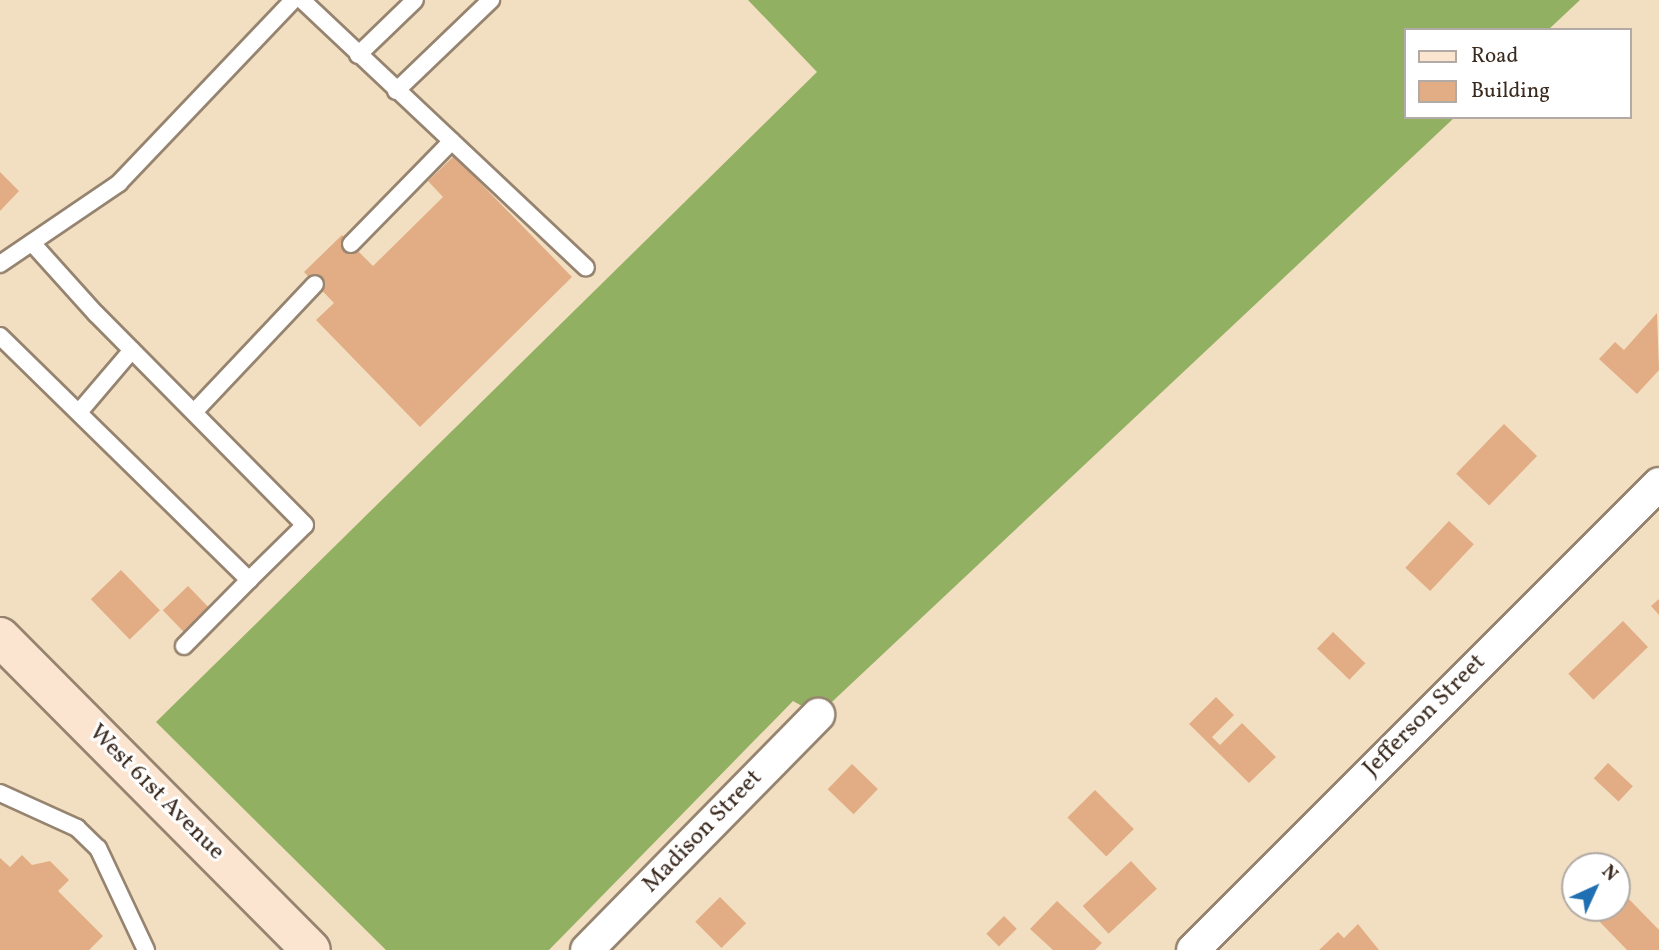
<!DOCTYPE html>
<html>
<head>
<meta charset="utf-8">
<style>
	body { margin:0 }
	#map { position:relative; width:1659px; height:950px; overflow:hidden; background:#f2dfc1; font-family:Vollkorn,serif }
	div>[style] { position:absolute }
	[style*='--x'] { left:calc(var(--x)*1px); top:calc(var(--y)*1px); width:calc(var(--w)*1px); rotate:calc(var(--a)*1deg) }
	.forest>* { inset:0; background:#92b062 }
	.building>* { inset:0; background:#e2ad85; transform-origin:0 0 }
	.roads { filter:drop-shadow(2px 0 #968470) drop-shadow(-2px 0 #968470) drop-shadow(0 2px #968470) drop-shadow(0 -2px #968470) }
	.service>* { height:16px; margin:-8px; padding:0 8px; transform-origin:8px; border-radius:8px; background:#fff }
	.minor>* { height:32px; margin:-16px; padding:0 16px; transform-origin:16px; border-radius:16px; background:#fff }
	.secondary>* { height:38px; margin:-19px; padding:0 19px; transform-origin:19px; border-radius:19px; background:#fce5d0 }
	span { translate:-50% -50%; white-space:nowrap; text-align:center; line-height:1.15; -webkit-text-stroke:6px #fff; paint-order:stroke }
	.street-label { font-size:24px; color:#3b2a1e }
	.legend { position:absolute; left:1404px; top:28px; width:228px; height:91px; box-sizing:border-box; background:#fff; border:2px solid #b1aaa5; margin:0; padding:9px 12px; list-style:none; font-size:21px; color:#3b2a1e }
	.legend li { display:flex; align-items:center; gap:14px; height:35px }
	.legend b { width:35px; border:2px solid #b1aaa5 }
	.north { position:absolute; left:1561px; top:852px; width:70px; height:70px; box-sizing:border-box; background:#fff; border:2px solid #b1aaa5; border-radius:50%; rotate:45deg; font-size:19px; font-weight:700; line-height:28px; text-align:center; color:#3b2a1e }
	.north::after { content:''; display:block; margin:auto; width:24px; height:32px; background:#1f6fb2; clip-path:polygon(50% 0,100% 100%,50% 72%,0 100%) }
</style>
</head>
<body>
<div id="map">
	<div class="forest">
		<div style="clip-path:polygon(748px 0,1580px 0,1548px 30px,1405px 30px,1405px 117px,1455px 117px,818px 715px,793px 701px,549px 950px,386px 950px,156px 722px,817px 72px)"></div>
	</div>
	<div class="building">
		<div style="clip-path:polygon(454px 156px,572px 277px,420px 427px,316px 320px,334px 303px,304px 272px,342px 235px,373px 266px,443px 197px,428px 181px)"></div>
		<div style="clip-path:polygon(0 172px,19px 191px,0 211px)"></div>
		<div style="clip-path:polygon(1657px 313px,1659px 370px,1637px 394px,1599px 359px,1615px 342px,1624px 350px)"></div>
		<div style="left:1504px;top:424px;width:46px;height:69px;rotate:44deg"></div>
		<div style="left:1449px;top:521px;width:34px;height:64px;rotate:43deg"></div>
		<div style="left:121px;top:570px;width:56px;height:42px;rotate:46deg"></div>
		<div style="left:188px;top:586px;width:32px;height:35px;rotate:46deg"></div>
		<div style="clip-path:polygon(1659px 599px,1659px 615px,1651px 606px)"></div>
		<div style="left:1623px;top:621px;width:36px;height:76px;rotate:46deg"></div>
		<div style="left:1333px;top:632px;width:45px;height:23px;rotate:44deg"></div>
		<div style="clip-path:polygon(1216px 697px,1234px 715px,1212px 737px,1220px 745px,1242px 723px,1276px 757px,1249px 783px,1189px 724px)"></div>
		<div style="left:1608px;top:763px;width:34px;height:21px;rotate:43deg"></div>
		<div style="left:852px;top:764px;width:36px;height:35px;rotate:44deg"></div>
		<div style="left:1095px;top:790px;width:55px;height:39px;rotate:45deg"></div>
		<div style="clip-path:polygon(22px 855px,32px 865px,50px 861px,69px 880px,58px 891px,103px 936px,89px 950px,0 950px,0 858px,10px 867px)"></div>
		<div style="left:1131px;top:861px;width:38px;height:66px;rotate:47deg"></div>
		<div style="clip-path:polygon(1625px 895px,1659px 930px,1659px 950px,1627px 950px,1599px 921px,1617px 908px)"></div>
		<div style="left:720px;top:897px;width:37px;height:35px;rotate:45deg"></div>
		<div style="clip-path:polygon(1057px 901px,1102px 943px,1095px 950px,1053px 950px,1030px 929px)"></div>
		<div style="left:1004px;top:916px;width:18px;height:25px;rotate:45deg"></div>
		<div style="clip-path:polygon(1358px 924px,1379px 950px,1319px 950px,1338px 932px,1344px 938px)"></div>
	</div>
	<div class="roads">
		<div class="service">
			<div style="--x:302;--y:0;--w:390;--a:43.3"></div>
			<div style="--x:358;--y:55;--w:79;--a:-44"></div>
			<div style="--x:396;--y:91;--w:132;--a:-43.8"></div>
			<div style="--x:351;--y:244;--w:144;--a:-45.6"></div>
			<div style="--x:0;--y:264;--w:144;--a:-34.2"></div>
			<div style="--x:119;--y:183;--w:253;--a:-46.4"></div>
			<div style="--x:0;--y:336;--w:349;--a:44.4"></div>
			<div style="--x:249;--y:580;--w:78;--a:-44.5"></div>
			<div style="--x:305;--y:525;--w:297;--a:-134.7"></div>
			<div style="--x:96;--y:314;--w:96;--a:-132"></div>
			<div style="--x:196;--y:410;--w:173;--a:-46.6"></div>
			<div style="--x:80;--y:411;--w:80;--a:-49.6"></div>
			<div style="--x:184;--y:646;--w:93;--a:-45.4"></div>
			<div style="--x:0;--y:793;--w:85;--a:24.4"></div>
			<div style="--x:77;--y:828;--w:29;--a:44"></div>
			<div style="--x:98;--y:848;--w:113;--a:64.8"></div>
		</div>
		<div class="minor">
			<div style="--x:587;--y:950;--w:330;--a:-45.5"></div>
			<div style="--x:1193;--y:950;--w:659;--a:-45"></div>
		</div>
		<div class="secondary">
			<div style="--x:0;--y:637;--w:441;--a:45.2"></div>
		</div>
	</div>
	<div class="street-label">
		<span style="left:1425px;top:716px;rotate:-45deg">Jefferson Street</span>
		<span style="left:156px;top:793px;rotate:45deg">West 61st Avenue</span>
		<span style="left:703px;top:832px;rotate:-46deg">Madison Street</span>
	</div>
	<ul class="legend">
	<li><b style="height:9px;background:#fce5d0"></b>Road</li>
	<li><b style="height:19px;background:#e2ad85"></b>Building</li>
	</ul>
	<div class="north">N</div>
</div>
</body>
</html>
